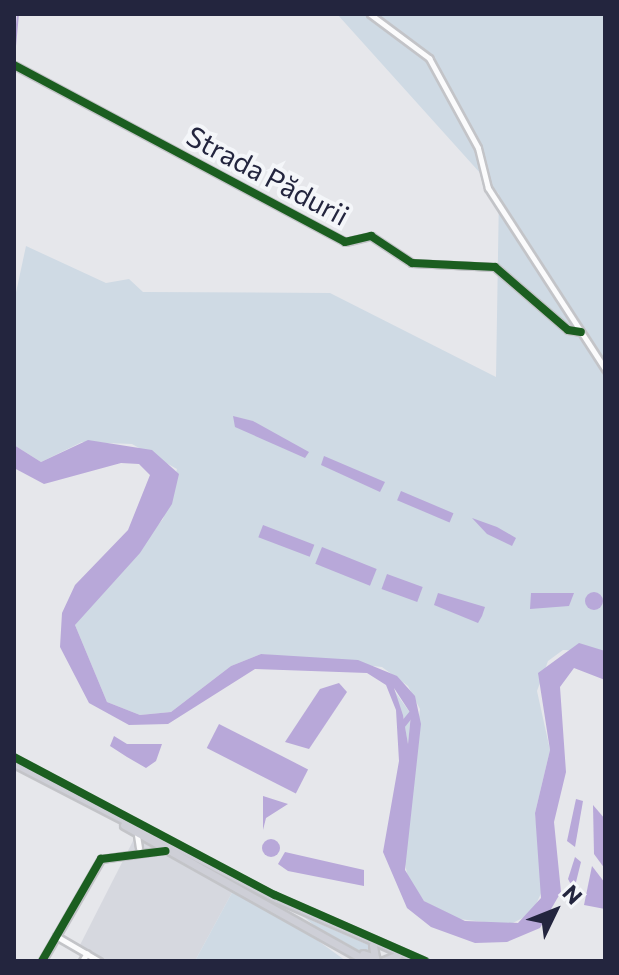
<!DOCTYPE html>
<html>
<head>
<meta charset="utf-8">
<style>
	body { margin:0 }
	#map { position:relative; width:619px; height:975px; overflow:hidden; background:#e6e7eb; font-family:Commissioner,sans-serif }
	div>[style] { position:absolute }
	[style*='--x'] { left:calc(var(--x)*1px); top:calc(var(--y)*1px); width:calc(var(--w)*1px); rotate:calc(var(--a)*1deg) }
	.built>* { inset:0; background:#d6d8df }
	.green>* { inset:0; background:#cfdae4 }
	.water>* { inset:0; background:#b8a8d9; transform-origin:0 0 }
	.round { border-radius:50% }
	.stream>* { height:2px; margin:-1px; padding:0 1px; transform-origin:1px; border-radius:1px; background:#b8a8d9 }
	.river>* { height:6px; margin:-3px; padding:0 3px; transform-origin:3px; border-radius:3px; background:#b8a8d9 }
	.roads { filter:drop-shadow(2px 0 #c3c4c8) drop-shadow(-2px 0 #c3c4c8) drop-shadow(0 2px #c3c4c8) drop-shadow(0 -2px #c3c4c8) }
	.minor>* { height:5px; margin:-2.5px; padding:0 2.5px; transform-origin:2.5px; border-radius:2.5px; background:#fbfbfc }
	.major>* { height:7px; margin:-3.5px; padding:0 3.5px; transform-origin:3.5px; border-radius:3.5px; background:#cecfd7 }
	.cycleway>* { height:8px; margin:-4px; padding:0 4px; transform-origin:4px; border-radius:4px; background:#1b5e20 }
	span { translate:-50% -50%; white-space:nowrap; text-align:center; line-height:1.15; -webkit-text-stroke:8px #f4f6f9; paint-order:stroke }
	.street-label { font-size:28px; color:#23253e }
	.frame { position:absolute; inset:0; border:16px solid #23253e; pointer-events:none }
	.north { position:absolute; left:515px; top:871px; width:80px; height:80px; -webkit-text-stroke:6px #f4f6f9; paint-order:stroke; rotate:47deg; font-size:22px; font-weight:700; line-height:32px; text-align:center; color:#23253e }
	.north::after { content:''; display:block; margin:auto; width:28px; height:36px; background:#23253e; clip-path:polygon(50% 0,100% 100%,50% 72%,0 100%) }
</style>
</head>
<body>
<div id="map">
	<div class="built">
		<div style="clip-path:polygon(135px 837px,234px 889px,195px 961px,106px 961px,80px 945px)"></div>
	</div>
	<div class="green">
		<div style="clip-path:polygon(337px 14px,605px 14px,605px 651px,563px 650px,548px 661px,537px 691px,550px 750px,535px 813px,543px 889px,532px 913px,509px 925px,459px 919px,424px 901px,408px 878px,404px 859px,420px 709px,408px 686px,382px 667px,261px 654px,231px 666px,171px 712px,140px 715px,107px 702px,75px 625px,82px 608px,163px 519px,177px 469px,132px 444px,82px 442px,41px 462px,14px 445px,14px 302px,26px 246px,106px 283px,129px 279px,143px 292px,330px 293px,496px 377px,499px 194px)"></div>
		<div style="clip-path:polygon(393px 689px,411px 714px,408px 745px,403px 715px)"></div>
		<div style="clip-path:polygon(234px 889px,277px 911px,346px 961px,195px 961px)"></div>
		<div style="clip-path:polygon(304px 917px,373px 947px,371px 957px,315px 926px)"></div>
	</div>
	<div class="water">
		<div style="clip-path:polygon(233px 416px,253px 421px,309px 452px,305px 458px,235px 427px)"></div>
		<div style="clip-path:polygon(evenodd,88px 440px,152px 450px,179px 474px,172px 504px,140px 553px,75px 625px,107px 702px,140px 715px,171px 712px,231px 666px,261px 654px,358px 660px,397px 676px,415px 696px,421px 724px,405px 870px,424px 901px,465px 921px,518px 923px,541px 898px,535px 813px,550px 750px,538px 673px,579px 643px,605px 651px,605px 680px,574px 668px,560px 687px,566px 772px,554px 822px,561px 892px,540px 928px,507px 942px,475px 943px,431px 927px,407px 908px,383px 852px,399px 761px,396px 710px,386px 685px,367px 673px,255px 669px,168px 724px,129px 725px,89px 703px,60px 647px,62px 613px,75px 585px,128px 530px,150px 475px,139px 464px,121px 463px,44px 484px,14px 468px,14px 445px,41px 462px,88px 440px,394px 688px,411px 714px,408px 744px,403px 715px,394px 688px)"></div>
		<div style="clip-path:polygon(324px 456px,385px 482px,380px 492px,321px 465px)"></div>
		<div style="left:401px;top:491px;width:57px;height:10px;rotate:23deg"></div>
		<div style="clip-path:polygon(472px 518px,497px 527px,516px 538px,512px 546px,487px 534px)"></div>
		<div style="left:263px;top:525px;width:55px;height:13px;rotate:21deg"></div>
		<div style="left:322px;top:547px;width:59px;height:18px;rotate:22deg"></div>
		<div style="left:387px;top:574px;width:38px;height:16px;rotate:20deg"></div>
		<div class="round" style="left:585px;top:592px;width:18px;height:18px"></div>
		<div style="clip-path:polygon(438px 593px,485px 607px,482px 616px,478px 623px,434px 605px)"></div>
		<div style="clip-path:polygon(574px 593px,569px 606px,530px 609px,531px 593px)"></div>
		<div style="clip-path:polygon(339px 683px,347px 692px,309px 749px,285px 742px,320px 689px)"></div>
		<div style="left:219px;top:724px;width:100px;height:27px;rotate:27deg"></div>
		<div style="clip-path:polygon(114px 736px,127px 744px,162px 744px,156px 761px,146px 768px,127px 757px,110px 746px)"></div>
		<div style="clip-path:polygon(263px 796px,288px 804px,266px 818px,263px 830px)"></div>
		<div style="clip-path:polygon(576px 799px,583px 801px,575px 847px,567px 841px)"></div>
		<div style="clip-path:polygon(593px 805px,605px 819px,605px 869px,594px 854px)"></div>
		<div class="round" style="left:262px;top:839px;width:18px;height:18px"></div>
		<div style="clip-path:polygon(285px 852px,364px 870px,364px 886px,288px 871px,278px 864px)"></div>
		<div style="clip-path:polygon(575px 857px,581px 862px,574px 890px,568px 879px)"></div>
		<div style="clip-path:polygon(592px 866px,605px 883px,605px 909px,584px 905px)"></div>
	</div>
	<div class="stream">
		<div style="--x:14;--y:57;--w:43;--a:-84.7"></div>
	</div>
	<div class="river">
		<div style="--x:401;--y:727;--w:19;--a:-51"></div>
	</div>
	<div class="roads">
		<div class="minor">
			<div style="--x:370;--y:14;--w:74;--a:36.7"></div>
			<div style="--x:429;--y:58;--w:102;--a:61.4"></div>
			<div style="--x:478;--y:148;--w:41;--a:76"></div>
			<div style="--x:488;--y:188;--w:216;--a:57.1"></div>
			<div style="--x:14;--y:65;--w:375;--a:28.1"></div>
			<div style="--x:345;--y:242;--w:27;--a:-13"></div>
			<div style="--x:371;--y:236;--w:49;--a:33.4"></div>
			<div style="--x:412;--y:263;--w:83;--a:2.8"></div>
			<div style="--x:495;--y:267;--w:96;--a:40.8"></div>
			<div style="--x:568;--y:330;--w:13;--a:9"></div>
			<div style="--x:137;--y:835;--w:13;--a:81"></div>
			<div style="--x:56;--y:936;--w:50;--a:30.2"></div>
			<div style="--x:42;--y:961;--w:118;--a:-60"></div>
			<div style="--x:101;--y:859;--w:64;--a:-8.1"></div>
			<div style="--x:82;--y:961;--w:9;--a:-58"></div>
		</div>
		<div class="major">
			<div style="--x:14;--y:763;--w:295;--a:27.3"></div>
			<div style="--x:276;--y:898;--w:158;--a:23.5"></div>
			<div style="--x:124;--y:825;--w:278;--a:29.3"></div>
			<div style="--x:363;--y:954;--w:13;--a:18"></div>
			<div style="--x:375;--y:958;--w:13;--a:-99"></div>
			<div style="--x:384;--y:961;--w:15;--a:-23"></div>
		</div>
	</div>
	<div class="cycleway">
		<div style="--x:14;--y:65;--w:375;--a:28.1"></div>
		<div style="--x:345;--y:242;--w:27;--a:-13"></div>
		<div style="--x:371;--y:236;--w:49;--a:33.4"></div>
		<div style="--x:412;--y:263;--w:83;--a:2.8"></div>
		<div style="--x:495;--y:267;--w:96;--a:40.8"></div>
		<div style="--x:568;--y:330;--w:13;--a:9"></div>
		<div style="--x:14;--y:757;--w:295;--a:27.9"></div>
		<div style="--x:275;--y:895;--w:164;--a:23.7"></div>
		<div style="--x:42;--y:961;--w:118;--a:-60"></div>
		<div style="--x:101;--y:859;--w:65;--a:-7"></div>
	</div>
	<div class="street-label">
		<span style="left:268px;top:175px;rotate:28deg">Strada Pădurii</span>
	</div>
	<div class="frame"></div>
	<div class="north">N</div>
</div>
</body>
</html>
